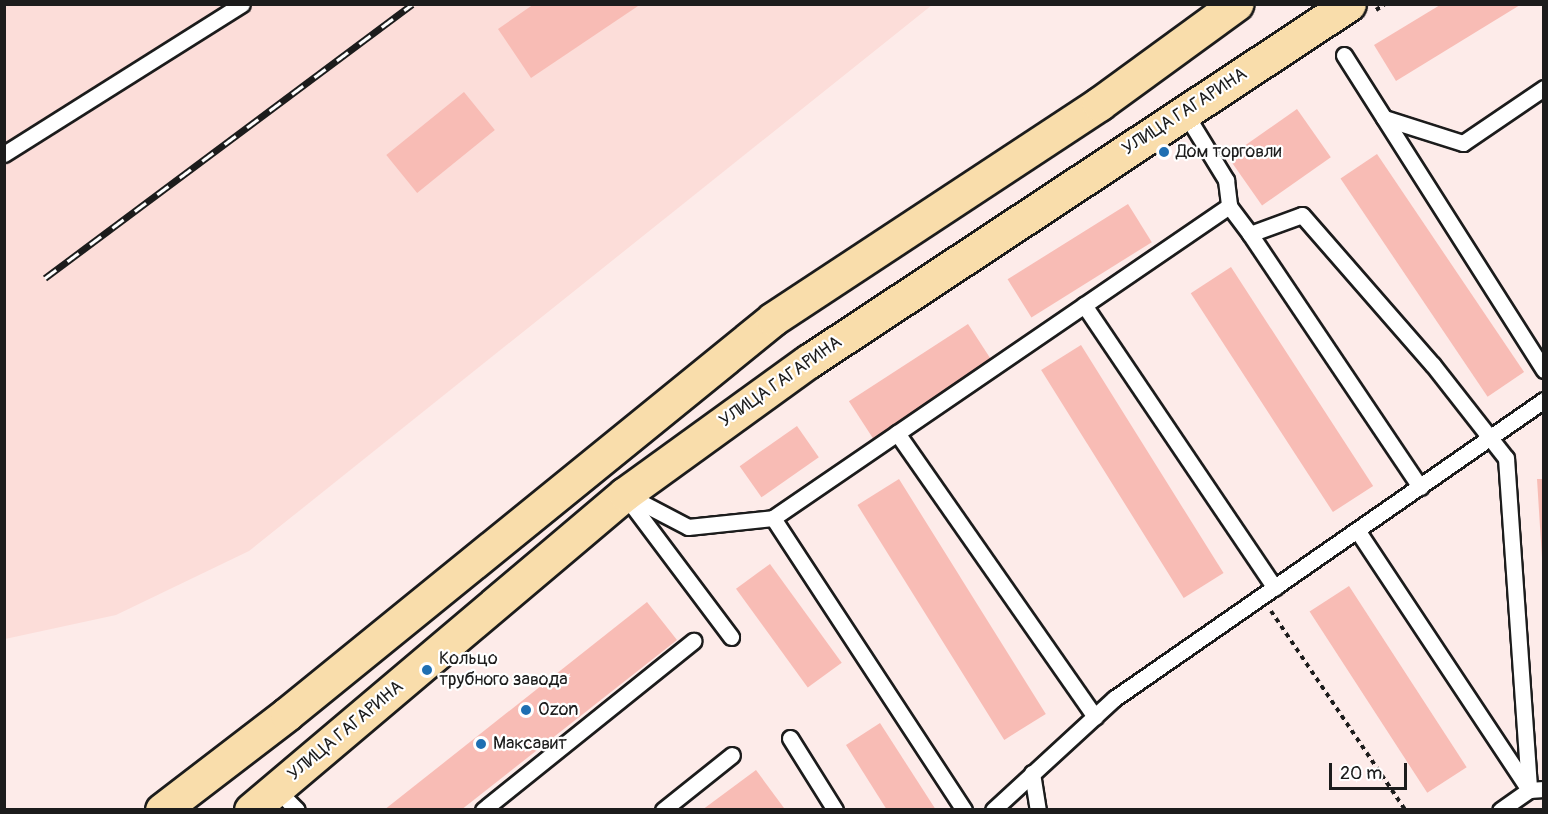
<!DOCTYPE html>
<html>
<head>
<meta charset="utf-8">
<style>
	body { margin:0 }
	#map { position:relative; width:1548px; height:814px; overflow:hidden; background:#fdebe9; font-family:Pangolin,sans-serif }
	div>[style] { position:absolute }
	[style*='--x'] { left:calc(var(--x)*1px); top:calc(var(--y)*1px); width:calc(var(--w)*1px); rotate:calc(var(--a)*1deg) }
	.built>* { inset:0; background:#fcddd9 }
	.building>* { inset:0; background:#f8bcb5; transform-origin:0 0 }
	.path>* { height:4px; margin-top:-2px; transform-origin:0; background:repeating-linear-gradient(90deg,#1c1c1c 0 4.5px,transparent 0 9px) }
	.roads { filter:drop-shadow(2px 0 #1c1c1c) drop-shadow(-2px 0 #1c1c1c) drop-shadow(0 2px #1c1c1c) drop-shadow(0 -2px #1c1c1c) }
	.service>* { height:15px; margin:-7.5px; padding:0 7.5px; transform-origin:7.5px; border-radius:7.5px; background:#fff }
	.primary>* { height:33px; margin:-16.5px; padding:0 16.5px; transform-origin:16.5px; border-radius:16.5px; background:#f9ddab }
	.rail>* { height:7px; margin-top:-3.5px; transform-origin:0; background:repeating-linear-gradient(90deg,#fff 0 14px,#1c1c1c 0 28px); box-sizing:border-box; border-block:2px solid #1c1c1c }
	.dots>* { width:16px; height:16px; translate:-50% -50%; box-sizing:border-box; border:3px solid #fff; border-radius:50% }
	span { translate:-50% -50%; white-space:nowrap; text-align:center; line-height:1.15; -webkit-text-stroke:4.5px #fff; paint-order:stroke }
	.street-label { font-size:18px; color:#1c1c1c }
	.poi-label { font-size:18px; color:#1c1c1c }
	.left { translate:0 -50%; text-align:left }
	.frame { position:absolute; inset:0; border:6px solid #1c1c1c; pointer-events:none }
	.scale { position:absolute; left:1329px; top:763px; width:78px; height:27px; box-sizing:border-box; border:3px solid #1c1c1c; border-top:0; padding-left:8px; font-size:18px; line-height:21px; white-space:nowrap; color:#1c1c1c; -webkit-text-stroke:4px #fff; paint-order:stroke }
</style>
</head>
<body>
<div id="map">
	<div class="built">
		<div style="clip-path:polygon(4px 5px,932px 5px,249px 551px,116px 615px,5px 639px)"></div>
	</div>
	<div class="building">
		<div style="clip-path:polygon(534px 4px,641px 4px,531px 78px,498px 29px)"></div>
		<div style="clip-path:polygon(1440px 5px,1520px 5px,1396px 81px,1374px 45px)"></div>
		<div style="left:464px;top:92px;width:49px;height:100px;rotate:51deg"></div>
		<div style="left:1297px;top:109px;width:59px;height:84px;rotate:55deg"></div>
		<div style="left:1377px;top:154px;width:263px;height:44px;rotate:56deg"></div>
		<div style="left:1128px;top:204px;width:45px;height:142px;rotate:58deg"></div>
		<div style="left:1231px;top:267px;width:261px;height:48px;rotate:57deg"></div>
		<div style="left:968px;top:324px;width:45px;height:142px;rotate:57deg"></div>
		<div style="left:1081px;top:345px;width:269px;height:47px;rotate:58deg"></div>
		<div style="left:797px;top:426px;width:38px;height:70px;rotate:55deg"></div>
		<div style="left:899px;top:479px;width:277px;height:49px;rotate:58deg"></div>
		<div style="clip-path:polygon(1537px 479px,1544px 479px,1544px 558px,1542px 558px)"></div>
		<div style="left:770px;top:564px;width:122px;height:42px;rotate:54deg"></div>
		<div style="left:1349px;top:586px;width:216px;height:47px;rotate:57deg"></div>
		<div style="clip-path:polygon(647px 602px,677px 640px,461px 810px,384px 810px)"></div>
		<div style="clip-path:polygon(880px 723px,936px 810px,887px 810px,846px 745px)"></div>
		<div style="clip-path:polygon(756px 770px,784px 808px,702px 810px)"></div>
	</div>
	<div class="path">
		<div style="--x:1376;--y:10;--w:11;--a:-34"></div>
		<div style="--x:1271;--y:611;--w:240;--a:56"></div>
	</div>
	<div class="roads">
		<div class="service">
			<div style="--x:1344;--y:55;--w:373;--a:57.6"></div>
			<div style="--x:1185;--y:113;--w:79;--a:58.5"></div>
			<div style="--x:1226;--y:180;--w:26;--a:83"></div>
			<div style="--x:1384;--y:118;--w:83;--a:17.6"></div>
			<div style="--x:1463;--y:143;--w:98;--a:-34.2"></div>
			<div style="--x:4;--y:154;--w:281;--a:-32.2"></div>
			<div style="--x:1250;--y:234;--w:305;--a:56.1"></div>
			<div style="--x:1084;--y:305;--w:341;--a:56"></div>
			<div style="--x:897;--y:433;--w:346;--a:55.1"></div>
			<div style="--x:625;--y:494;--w:71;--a:27.6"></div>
			<div style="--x:688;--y:527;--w:85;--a:-6"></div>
			<div style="--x:773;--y:518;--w:553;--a:-34.38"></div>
			<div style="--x:1229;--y:206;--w:35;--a:53"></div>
			<div style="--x:1250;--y:234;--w:55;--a:-20.1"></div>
			<div style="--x:1302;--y:215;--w:199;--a:48.9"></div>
			<div style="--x:1433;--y:365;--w:118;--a:51.9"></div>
			<div style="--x:1506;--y:458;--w:333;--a:86"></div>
			<div style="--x:1529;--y:790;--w:35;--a:145"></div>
			<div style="--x:626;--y:497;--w:175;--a:53.1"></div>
			<div style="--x:773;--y:518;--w:349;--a:56.8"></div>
			<div style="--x:1357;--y:530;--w:312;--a:56.5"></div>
			<div style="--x:1529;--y:790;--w:15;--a:-4"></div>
			<div style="--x:790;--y:738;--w:85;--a:58"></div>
			<div style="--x:1032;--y:773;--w:37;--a:81"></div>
			<div style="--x:277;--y:790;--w:28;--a:45"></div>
			<div style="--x:483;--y:810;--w:270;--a:-38.8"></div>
			<div style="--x:663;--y:810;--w:88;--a:-38.6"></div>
			<div style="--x:993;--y:810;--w:166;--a:-42.6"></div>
			<div style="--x:1115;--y:698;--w:522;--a:-34.79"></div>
		</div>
		<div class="primary">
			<div style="--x:162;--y:810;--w:158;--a:-37.5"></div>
			<div style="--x:287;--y:714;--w:626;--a:-39.1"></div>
			<div style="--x:773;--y:319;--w:391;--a:-33.4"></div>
			<div style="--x:1099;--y:104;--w:170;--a:-36.1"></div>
			<div style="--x:251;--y:810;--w:490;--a:-40.2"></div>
			<div style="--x:625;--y:494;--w:227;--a:-35.9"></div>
			<div style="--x:809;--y:361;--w:647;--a:-33.47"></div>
		</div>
	</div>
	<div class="rail">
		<div style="--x:45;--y:278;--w:458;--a:-36.7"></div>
	</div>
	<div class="dots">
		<div style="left:1164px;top:152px;background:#1f6fb2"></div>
		<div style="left:427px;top:670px;background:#1f6fb2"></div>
		<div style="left:526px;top:710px;background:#1f6fb2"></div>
		<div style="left:481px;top:744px;background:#1f6fb2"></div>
	</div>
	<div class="street-label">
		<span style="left:1185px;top:112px;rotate:-33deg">УЛИЦА ГАГАРИНА</span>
		<span style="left:781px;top:382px;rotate:-35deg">УЛИЦА ГАГАРИНА</span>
		<span style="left:346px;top:731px;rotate:-40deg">УЛИЦА ГАГАРИНА</span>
	</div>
	<div class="poi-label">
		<span class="left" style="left:1176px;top:152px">Дом торговли</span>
		<span class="left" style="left:439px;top:670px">Кольцо<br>трубного завода</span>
		<span class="left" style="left:538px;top:710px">Ozon</span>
		<span class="left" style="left:493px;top:744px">Максавит</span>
	</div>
	<div class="frame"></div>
	<div class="scale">20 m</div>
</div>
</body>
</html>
